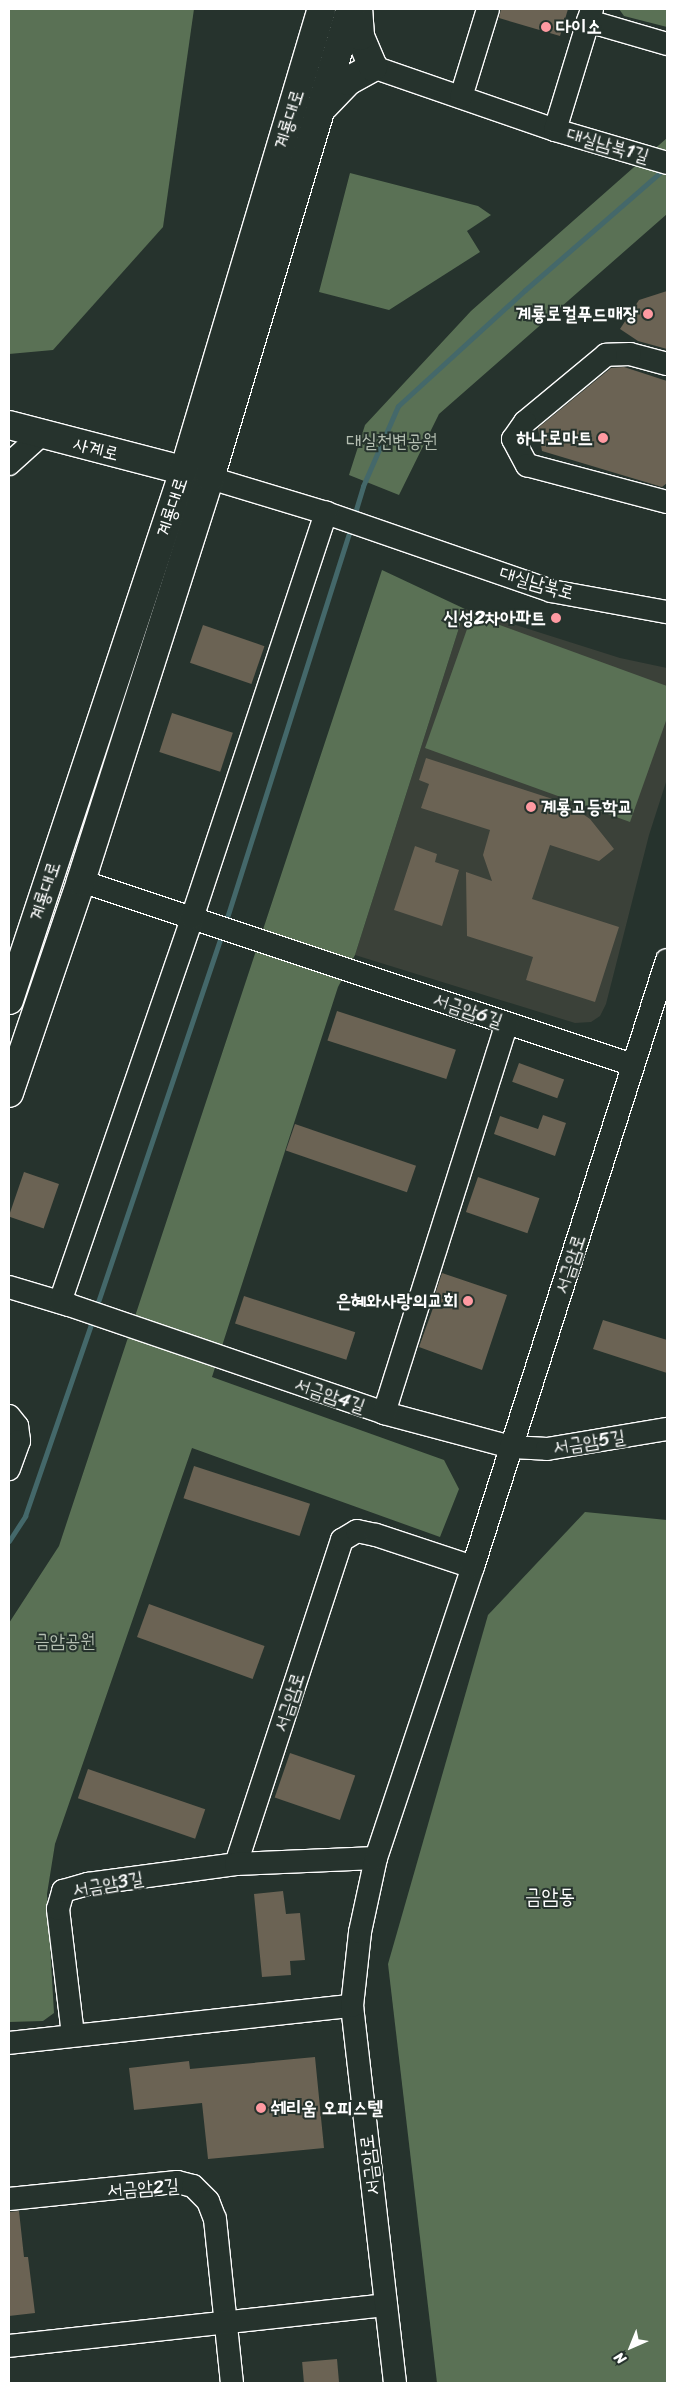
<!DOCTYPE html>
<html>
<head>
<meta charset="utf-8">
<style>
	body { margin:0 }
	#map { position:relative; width:676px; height:2392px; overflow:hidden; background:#26332d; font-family:Sriracha,"Poor Story",sans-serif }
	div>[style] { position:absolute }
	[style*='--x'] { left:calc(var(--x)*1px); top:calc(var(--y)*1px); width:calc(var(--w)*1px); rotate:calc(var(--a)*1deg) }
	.built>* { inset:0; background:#3b4139 }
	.green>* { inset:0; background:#5a7155 }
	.stream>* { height:5px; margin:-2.5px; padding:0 2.5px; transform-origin:2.5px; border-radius:2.5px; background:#44686a }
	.building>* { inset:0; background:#6b6354; transform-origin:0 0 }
	.roads { filter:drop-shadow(1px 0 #fff) drop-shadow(-1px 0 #fff) drop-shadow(0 1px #fff) drop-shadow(0 -1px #fff) }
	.minor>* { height:22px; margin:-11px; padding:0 11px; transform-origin:11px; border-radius:11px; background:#26332d }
	.major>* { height:28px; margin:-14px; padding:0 14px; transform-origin:14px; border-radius:14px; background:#26332d }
	.dots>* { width:14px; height:14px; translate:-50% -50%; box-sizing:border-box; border:2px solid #26332d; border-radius:50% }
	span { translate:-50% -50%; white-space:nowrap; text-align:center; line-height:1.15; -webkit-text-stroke:4px #26332d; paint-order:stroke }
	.poi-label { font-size:19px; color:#fff; font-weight:700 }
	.left { translate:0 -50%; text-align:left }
	.right { translate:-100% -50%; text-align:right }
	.street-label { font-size:19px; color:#fff }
	.park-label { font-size:19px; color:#b5bfb2 }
	.quarter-label { font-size:21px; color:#fff }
	.frame { position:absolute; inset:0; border:10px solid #fff; pointer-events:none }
	.north { position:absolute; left:606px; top:2322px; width:50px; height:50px; -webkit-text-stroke:4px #26332d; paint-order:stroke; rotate:224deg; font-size:14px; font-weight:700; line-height:20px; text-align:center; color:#fff }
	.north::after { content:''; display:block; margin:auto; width:18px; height:22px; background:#fff; clip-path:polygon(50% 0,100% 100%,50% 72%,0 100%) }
</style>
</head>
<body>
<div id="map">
	<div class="built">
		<div style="clip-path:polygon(465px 609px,620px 658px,667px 668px,667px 779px,649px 835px,606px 1004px,600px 1016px,591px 1022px,575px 1023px,355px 955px)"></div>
	</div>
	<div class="green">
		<div style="clip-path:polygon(9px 9px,194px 9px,163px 227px,53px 350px,9px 354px)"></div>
		<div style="clip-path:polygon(619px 9px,667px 9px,667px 27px,624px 16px)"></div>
		<div style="clip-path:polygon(667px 138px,667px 214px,439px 414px,399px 495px,349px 475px,365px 425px,471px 311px)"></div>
		<div style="clip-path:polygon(350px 173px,478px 206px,491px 215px,467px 231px,480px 252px,389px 310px,319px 292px)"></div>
		<div style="clip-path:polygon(382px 570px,465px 609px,355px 955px,338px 987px,212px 1377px,444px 1460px,459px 1489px,440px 1537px,192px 1448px,55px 1844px,47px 1894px,54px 2013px,43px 2021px,9px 2022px,9px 1623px,59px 1546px)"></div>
		<div style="clip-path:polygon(472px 615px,667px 686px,667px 718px,630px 822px,425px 748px)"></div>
		<div style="clip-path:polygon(585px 1512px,667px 1520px,667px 2383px,437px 2383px,388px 1964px,488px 1615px)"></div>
	</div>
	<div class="stream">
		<div style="--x:354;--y:516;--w:31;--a:-73"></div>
		<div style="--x:363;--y:486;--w:87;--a:-66.4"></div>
		<div style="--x:398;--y:406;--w:172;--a:-42.4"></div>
		<div style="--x:525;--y:290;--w:183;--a:-41"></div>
		<div style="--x:225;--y:924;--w:417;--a:-72.4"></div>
		<div style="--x:96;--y:1308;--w:395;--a:-71.4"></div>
		<div style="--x:9;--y:1541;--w:30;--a:-57"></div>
		<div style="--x:25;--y:1516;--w:209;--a:-71"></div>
	</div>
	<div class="building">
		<div style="clip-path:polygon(501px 9px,568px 9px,560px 36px,499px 18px)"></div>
		<div style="clip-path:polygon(667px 291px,667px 349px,638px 341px,620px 329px,639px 300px)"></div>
		<div style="clip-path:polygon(624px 367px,667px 381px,667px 483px,662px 487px,542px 451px,538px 428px,611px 368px)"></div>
		<div style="left:203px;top:625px;width:65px;height:40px;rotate:19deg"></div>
		<div style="left:172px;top:713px;width:64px;height:41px;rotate:18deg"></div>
		<div style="clip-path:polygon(426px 758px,568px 804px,590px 819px,614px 849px,599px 861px,550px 845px,532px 899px,619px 927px,595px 1002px,526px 980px,533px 957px,467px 936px,466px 872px,492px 881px,483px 855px,490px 830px,421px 808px,429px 784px,419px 780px)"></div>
		<div style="clip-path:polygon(415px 846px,437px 854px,435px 862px,459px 870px,442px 926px,394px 910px)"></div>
		<div style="left:337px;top:1011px;width:125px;height:31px;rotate:18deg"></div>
		<div style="left:519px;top:1063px;width:48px;height:20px;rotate:20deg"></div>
		<div style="clip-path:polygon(543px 1115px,566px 1123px,555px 1156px,494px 1134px,500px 1116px,538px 1129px)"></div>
		<div style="left:295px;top:1124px;width:128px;height:28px;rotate:19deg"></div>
		<div style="left:24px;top:1172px;width:37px;height:47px;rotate:19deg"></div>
		<div style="left:478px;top:1177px;width:65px;height:37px;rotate:19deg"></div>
		<div style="clip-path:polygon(442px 1273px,507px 1295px,482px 1370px,419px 1347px,433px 1308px,431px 1307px)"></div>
		<div style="left:244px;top:1296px;width:117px;height:29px;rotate:18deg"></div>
		<div style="clip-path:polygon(603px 1320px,667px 1340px,667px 1373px,593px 1349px)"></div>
		<div style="left:194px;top:1466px;width:122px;height:34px;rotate:18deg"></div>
		<div style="left:149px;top:1604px;width:123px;height:35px;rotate:20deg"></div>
		<div style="left:290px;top:1753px;width:69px;height:47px;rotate:19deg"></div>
		<div style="left:88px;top:1769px;width:124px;height:31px;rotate:19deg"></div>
		<div style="clip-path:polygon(283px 1891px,286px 1914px,300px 1913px,305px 1960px,290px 1961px,291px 1975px,262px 1977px,254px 1894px)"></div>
		<div style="clip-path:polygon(315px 2057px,324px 2148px,208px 2159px,202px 2103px,134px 2110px,129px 2068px,189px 2061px,190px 2069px)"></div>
		<div style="clip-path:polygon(19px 2211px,24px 2257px,28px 2257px,35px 2313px,9px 2316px,9px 2212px)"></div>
		<div style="left:337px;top:2359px;width:24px;height:35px;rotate:85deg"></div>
	</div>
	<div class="roads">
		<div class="minor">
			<div style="--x:588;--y:21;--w:82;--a:16.2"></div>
			<div style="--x:373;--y:67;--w:193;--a:19.1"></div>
			<div style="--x:555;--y:130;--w:117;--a:16.4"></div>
			<div style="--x:461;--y:97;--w:92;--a:-72.9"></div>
			<div style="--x:555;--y:130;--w:127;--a:-73"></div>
			<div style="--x:667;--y:364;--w:38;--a:-165"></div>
			<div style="--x:630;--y:354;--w:24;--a:178"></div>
			<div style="--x:606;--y:355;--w:105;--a:140.4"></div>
			<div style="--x:525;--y:422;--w:21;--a:125"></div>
			<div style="--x:513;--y:439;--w:30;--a:62"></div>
			<div style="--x:527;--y:465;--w:145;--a:14.8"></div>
			<div style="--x:9;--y:464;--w:43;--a:-42.2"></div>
			<div style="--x:210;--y:478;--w:121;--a:16.8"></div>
			<div style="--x:326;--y:513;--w:238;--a:19.1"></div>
			<div style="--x:551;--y:591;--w:118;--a:10.3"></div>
			<div style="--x:81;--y:881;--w:582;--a:18.43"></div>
			<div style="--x:9;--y:1287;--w:63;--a:16.7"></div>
			<div style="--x:69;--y:1305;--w:333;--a:18.9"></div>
			<div style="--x:384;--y:1413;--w:131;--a:15"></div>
			<div style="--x:511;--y:1447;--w:36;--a:3"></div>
			<div style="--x:547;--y:1449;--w:122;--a:-9.5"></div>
			<div style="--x:60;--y:1302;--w:406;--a:-71"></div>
			<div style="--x:192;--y:918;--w:427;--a:-71.7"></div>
			<div style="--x:384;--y:1413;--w:408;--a:-72.5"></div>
			<div style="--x:9;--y:1416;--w:13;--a:51"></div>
			<div style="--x:17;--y:1426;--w:15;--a:82"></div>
			<div style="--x:19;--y:1441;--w:30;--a:110"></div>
			<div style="--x:236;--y:1864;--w:341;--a:-71.9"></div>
			<div style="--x:342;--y:1540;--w:17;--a:-31"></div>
			<div style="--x:357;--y:1531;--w:19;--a:12"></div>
			<div style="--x:376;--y:1535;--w:102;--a:18.3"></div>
			<div style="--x:73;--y:2035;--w:127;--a:-96.8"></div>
			<div style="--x:58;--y:1909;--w:19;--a:-74"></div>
			<div style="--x:63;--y:1891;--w:26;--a:-16"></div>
			<div style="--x:88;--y:1884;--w:149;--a:-7.7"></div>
			<div style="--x:236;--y:1864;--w:140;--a:-2.5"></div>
			<div style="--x:9;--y:2043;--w:345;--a:-6.2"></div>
			<div style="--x:9;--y:2199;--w:169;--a:-5.8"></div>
			<div style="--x:177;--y:2182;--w:16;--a:14"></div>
			<div style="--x:193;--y:2186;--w:21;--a:45"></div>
			<div style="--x:208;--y:2201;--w:19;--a:69"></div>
			<div style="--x:215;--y:2219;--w:165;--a:84.1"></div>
			<div style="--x:9;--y:2346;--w:379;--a:-6.2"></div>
			<div style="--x:395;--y:2383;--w:379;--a:-96.5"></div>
			<div style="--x:352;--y:2006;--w:74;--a:-83.8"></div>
			<div style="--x:360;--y:1932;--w:76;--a:-77.8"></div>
			<div style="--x:376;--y:1858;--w:307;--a:-71.6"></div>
			<div style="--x:473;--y:1567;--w:637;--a:-72.28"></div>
		</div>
		<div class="major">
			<div style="--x:324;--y:106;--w:35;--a:-46"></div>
			<div style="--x:348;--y:81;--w:29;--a:-29"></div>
			<div style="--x:373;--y:67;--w:34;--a:-113"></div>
			<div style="--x:360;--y:36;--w:27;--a:-94"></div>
			<div style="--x:9;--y:425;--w:198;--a:14.6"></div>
			<div style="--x:9;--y:1000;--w:557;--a:-71.7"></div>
			<div style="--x:184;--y:471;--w:482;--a:-73.4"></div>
			<div style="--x:9;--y:1093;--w:224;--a:-71.2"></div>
			<div style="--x:81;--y:881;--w:423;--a:-72.3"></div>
			<div style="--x:210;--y:478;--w:490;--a:-73.3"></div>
		</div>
	</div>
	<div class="dots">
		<div style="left:546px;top:27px;background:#ff9aa2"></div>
		<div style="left:648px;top:314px;background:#ff9aa2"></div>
		<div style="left:603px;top:438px;background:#ff9aa2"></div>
		<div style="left:556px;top:618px;background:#ff9aa2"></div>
		<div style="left:531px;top:807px;background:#ff9aa2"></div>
		<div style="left:468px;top:1301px;background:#ff9aa2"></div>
		<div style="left:261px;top:2108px;background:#ff9aa2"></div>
	</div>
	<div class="poi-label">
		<span class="left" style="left:556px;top:27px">다이소</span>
		<span class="right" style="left:638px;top:314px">계룡로컬푸드매장</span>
		<span class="right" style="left:593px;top:438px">하나로마트</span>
		<span class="right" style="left:546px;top:618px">신성2차아파트</span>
		<span class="left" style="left:541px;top:807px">계룡고등학교</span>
		<span class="right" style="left:458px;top:1301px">은혜와사랑의교회</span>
		<span class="left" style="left:271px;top:2108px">쉐리움 오피스텔</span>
	</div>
	<div class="street-label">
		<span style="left:289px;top:119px;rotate:-73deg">계룡대로</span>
		<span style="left:608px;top:145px;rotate:16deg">대실남북1길</span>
		<span style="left:96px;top:449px;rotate:14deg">사계로</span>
		<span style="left:172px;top:507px;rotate:-72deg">계룡대로</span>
		<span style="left:537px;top:583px;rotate:16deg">대실남북로</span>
		<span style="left:45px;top:891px;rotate:-72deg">계룡대로</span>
		<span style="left:468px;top:1010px;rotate:19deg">서금암6길</span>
		<span style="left:570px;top:1264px;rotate:-72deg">서금암로</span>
		<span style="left:330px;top:1395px;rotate:19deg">서금암4길</span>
		<span style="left:589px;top:1442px;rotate:-9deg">서금암5길</span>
		<span style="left:289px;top:1702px;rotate:-72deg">서금암로</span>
		<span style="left:108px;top:1884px;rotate:-10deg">서금암3길</span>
		<span style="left:370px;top:2165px;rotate:-97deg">서금암로</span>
		<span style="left:143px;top:2188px;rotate:-4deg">서금암2길</span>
	</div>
	<div class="park-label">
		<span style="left:392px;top:441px">대실천변공원</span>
		<span style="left:65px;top:1641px">금암공원</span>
	</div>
	<div class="quarter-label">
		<span style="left:550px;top:1896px">금암동</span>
	</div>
	<div class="frame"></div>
	<div class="north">N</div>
</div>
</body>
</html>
